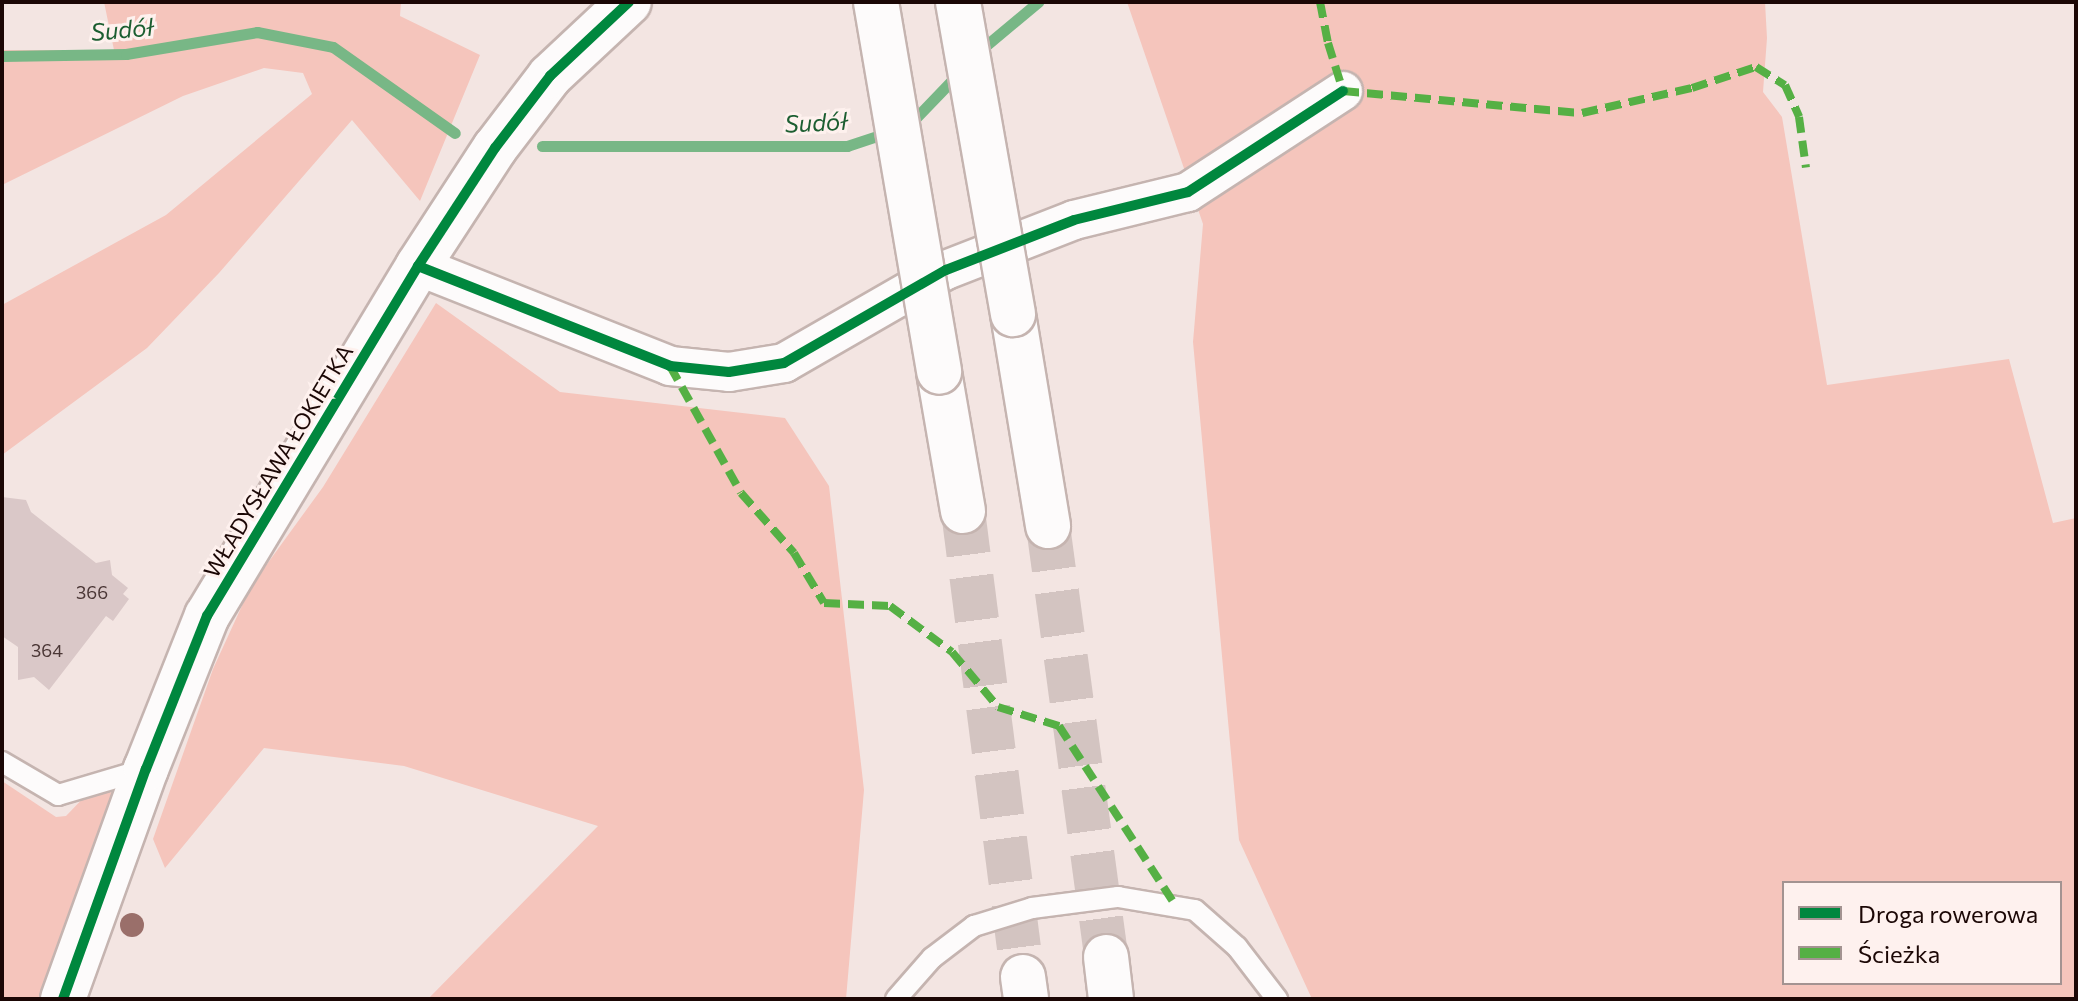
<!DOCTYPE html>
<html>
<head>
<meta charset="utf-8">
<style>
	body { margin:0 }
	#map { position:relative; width:2078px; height:1001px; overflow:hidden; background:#f3e5e2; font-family:Commissioner,sans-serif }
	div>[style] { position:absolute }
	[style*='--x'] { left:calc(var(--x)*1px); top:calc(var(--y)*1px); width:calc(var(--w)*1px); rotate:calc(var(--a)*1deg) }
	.green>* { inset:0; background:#f5c5bc }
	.stream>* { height:11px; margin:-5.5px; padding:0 5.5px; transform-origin:5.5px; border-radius:5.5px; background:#78b786 }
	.building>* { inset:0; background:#dac8c8 }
	.motorway-tunnel>* { height:44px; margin-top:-22px; transform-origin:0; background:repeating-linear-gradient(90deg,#d3c4c1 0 44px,transparent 0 66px) }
	.roads { filter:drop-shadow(2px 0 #c5b4b0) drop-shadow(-2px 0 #c5b4b0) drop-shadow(0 2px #c5b4b0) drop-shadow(0 -2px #c5b4b0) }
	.service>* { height:20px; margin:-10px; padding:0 10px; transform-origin:10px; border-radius:10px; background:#fdfbfb }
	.minor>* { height:38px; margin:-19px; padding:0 19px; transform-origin:19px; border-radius:19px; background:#fdfbfb }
	.tertiary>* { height:44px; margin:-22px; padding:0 22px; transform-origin:22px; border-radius:22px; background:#fdfbfb }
	.motorway>* { height:44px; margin:-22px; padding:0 22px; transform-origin:22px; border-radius:22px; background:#fdfbfb }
	.bridges { filter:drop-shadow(2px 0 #c5b4b0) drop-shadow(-2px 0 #c5b4b0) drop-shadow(0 2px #c5b4b0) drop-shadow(0 -2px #c5b4b0) }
	.motorway-bridge>* { height:44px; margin:-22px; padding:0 22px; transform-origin:22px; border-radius:22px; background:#fdfbfb }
	.quiet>* { height:8px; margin-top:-4px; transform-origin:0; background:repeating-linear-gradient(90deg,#55b044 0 16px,transparent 0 24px) }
	.cycleway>* { height:10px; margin:-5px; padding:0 5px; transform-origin:5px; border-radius:5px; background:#00873e }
	.trees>* { width:24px; height:24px; margin:-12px; border-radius:50%; background:#9a6f6a }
	span { translate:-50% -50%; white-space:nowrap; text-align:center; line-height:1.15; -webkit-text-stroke:6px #fef1ee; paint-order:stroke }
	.number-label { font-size:18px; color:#4b3736 }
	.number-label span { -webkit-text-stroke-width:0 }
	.street-label { font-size:22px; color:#1b0705 }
	.water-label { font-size:24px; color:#1c5e31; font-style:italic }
	.frame { position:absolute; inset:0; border:4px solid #1b0705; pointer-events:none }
	.legend { position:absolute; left:1782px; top:881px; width:280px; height:104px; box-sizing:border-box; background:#fef1ee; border:2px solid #a39391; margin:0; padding:10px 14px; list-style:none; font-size:24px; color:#1b0705 }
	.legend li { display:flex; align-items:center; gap:16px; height:40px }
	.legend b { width:40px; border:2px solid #a39391 }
</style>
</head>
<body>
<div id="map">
	<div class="green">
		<div style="clip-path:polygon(104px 2px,401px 2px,400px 16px,480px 55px,420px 201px,352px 120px,219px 273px,147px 348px,2px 455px,2px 305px,166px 215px,312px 94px,303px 73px,264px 68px,183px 96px,2px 185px,2px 38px,4px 50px,114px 50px)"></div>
		<div style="clip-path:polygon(evenodd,1127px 2px,1765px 2px,1767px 38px,1763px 92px,1782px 117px,1827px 385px,2009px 359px,2053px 523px,2076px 518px,2076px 999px,1312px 999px,1239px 840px,1193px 342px,1203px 224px,1127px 2px,1784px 883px,2060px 883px,2060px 983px,1784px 983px,1784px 883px)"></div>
		<div style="clip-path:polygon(436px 303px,560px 392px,785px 418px,829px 486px,864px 790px,846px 999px,428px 999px,598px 826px,404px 766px,264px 748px,165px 868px,153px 839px,213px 669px,251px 586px,323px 487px)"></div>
		<div style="clip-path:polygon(2px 781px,56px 817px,66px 816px,92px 789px,115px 793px,38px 999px,2px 999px)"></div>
	</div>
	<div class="stream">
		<div style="--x:977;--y:53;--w:80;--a:-39.9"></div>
		<div style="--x:2;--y:56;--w:124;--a:-0.9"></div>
		<div style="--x:126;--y:54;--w:133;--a:-9.5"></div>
		<div style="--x:257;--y:32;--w:77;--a:11.2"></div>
		<div style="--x:333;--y:47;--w:149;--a:35.2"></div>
		<div style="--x:909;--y:125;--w:74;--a:-46.1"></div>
		<div style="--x:542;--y:146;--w:305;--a:0"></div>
		<div style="--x:847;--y:146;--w:44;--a:-18.4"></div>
	</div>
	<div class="building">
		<div style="clip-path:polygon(2px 497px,26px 500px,31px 512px,96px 563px,110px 560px,112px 575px,128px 588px,123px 594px,129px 599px,113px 621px,106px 616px,49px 690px,34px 677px,18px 680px,18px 647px,2px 636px)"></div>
	</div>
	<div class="motorway-tunnel">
		<div style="--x:963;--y:511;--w:470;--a:82.7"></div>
		<div style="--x:1048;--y:526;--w:435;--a:82.3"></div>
	</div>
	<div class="roads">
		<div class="service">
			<div style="--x:2;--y:762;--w:65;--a:30.5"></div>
			<div style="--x:58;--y:795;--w:92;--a:-16.5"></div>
			<div style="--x:896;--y:999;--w:55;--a:-48.7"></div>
			<div style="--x:932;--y:958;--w:53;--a:-37.3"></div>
			<div style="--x:974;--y:926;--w:61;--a:-17.2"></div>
			<div style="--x:1032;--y:908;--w:87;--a:-7.3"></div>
			<div style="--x:1118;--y:897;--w:78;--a:9.6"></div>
			<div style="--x:1195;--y:910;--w:56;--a:41.4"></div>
			<div style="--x:1237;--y:947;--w:66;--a:52.4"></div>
		</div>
		<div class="minor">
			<div style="--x:418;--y:266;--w:271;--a:21.6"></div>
			<div style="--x:670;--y:366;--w:59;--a:5.8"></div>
			<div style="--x:729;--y:372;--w:56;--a:-9.3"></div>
			<div style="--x:784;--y:363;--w:187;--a:-29.9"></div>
			<div style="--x:946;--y:270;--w:137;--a:-21.3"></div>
			<div style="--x:1074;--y:220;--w:117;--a:-13.8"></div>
			<div style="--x:1188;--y:192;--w:185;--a:-33.1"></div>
		</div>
		<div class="tertiary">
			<div style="--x:63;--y:999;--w:245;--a:-70.2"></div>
			<div style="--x:146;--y:769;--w:165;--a:-68.3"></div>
			<div style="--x:207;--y:616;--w:409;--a:-58.9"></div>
			<div style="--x:418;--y:266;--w:141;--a:-56.9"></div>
			<div style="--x:495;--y:148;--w:91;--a:-52.6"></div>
			<div style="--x:550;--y:76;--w:108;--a:-43.1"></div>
		</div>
		<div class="motorway">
			<div style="--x:1013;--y:314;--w:215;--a:80.6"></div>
			<div style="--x:939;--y:372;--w:141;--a:80.2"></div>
			<div style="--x:1106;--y:957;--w:42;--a:83.2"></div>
			<div style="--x:1023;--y:977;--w:22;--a:82"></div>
		</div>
	</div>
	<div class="bridges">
		<div class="motorway-bridge">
			<div style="--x:876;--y:2;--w:375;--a:80.3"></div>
			<div style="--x:958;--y:2;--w:317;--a:80"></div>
		</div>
	</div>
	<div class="quiet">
		<div style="--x:1320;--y:2;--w:42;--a:79"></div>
		<div style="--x:1328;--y:43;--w:50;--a:72.6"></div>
		<div style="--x:1343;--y:91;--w:240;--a:5.3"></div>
		<div style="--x:1582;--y:113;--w:113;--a:-12.8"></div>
		<div style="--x:1692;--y:88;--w:67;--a:-18.2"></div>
		<div style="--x:1756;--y:67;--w:34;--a:32"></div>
		<div style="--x:1785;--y:85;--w:35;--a:66"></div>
		<div style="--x:1799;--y:117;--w:51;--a:82.2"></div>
		<div style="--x:670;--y:366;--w:145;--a:60.8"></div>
		<div style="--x:741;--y:493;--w:80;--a:48.5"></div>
		<div style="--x:794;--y:553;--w:58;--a:59"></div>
		<div style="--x:824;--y:603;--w:66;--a:2.6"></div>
		<div style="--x:890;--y:606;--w:77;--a:36.6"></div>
		<div style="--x:952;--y:652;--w:72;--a:50.1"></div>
		<div style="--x:998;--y:707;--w:64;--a:17.3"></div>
		<div style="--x:1059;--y:726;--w:215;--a:57"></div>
	</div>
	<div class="cycleway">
		<div style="--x:418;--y:266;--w:271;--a:21.6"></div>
		<div style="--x:670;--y:366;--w:59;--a:5.8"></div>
		<div style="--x:729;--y:372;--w:56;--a:-9.3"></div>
		<div style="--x:784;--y:363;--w:187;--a:-29.9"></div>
		<div style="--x:946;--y:270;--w:137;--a:-21.3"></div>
		<div style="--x:1074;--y:220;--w:117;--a:-13.8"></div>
		<div style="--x:1188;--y:192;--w:185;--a:-33.1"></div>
		<div style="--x:63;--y:999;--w:245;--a:-70.2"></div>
		<div style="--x:146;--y:769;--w:165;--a:-68.3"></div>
		<div style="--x:207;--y:616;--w:409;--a:-58.9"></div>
		<div style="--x:418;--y:266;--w:141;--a:-56.9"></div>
		<div style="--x:495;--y:148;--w:91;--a:-52.6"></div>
		<div style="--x:550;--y:76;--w:108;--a:-43.1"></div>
	</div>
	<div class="trees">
		<div style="left:132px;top:925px"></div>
	</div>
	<div class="number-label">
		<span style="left:92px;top:592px">366</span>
		<span style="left:47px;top:650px">364</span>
	</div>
	<div class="street-label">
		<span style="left:278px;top:461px;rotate:-59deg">WŁADYSŁAWA ŁOKIETKA</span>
	</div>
	<div class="water-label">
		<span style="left:122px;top:29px;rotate:-5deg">Sudół</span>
		<span style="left:816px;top:122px;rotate:-3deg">Sudół</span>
	</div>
	<div class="frame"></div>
	<ul class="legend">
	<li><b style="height:10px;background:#00873e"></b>Droga rowerowa</li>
	<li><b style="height:10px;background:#55b044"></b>Ścieżka</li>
	</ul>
</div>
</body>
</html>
